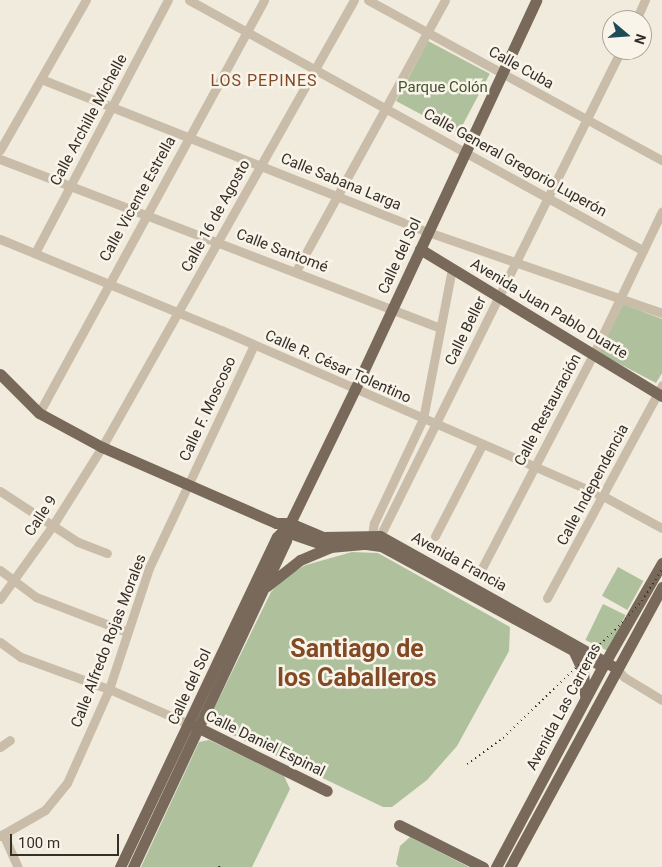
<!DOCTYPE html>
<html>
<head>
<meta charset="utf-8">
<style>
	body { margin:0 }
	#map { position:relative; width:662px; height:867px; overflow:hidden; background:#f1ebdd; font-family:Roboto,sans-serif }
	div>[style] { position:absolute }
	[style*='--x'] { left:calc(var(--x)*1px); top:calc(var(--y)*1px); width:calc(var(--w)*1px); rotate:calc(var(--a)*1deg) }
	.green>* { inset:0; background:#afc09d; transform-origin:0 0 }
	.minor>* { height:9px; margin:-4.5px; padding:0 4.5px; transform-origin:4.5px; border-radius:4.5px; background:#c9bda9 }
	.major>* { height:11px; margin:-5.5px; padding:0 5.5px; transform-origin:5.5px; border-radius:5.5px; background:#78695a }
	.rail>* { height:2px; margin-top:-1px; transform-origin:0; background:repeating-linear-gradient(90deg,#362f29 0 1px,transparent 0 5px) }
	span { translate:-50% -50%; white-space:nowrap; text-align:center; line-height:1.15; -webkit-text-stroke:5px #f9f4e9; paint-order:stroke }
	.street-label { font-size:15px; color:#362f29 }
	.park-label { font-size:15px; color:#40542d }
	.neighbourhood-label { font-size:16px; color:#824925; letter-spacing:1px }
	.town-label { font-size:25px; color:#824925; font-weight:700 }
	.north { position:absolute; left:602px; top:10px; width:50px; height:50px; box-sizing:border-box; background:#f9f4e9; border:1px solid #aba59c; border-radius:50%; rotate:108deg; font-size:14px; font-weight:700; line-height:20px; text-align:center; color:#362f29 }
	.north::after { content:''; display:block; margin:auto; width:18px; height:22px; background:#204a56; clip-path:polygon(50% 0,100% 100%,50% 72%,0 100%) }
	.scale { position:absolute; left:10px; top:834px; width:109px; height:22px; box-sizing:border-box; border:2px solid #362f29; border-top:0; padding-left:6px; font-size:15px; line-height:18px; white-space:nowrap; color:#362f29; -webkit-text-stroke:4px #f9f4e9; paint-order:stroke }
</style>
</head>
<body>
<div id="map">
	<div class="green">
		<div style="left:428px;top:41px;width:70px;height:68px;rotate:28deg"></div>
		<div style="clip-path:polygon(623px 304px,662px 319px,662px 373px,656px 383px,599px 353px)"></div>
		<div style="clip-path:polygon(352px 552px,378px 553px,510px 627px,509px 651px,457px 746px,427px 780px,392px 807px,383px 807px,214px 726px,210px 717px,271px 592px,287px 575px,306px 565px)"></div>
		<div style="left:618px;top:567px;width:29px;height:33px;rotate:29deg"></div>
		<div style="left:603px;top:604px;width:25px;height:40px;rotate:26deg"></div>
		<div style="clip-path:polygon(209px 740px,284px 776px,290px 789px,252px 867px,141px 867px,199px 742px)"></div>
		<div style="clip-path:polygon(410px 837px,469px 867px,399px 867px,396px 864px,400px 846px)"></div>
	</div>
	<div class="minor">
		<div style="--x:189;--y:0;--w:517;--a:28.89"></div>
		<div style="--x:368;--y:0;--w:335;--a:28.6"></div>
		<div style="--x:636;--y:20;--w:22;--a:-66"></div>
		<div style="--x:41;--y:79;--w:416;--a:21.6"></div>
		<div style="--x:428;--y:232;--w:248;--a:19.1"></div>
		<div style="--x:0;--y:150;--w:173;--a:-60.2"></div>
		<div style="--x:0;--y:159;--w:471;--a:21"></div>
		<div style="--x:0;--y:239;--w:239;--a:22.4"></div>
		<div style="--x:221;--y:330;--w:417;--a:23.5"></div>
		<div style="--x:603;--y:496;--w:67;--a:28.5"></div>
		<div style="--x:35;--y:253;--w:286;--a:-62.3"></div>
		<div style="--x:296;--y:271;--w:309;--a:-61.2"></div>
		<div style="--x:39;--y:413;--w:470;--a:-61.4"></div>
		<div style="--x:0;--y:491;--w:93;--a:33.2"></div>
		<div style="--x:78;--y:542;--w:31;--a:21"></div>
		<div style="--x:435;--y:536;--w:102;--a:-62.7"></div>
		<div style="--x:378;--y:540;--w:547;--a:-63.62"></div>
		<div style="--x:371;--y:541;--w:18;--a:-81"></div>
		<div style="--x:374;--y:523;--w:115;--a:-64.8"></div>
		<div style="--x:423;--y:419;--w:153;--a:-79.1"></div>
		<div style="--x:482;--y:568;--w:242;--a:-62.5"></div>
		<div style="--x:594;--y:353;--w:157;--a:-64.4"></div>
		<div style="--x:0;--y:570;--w:45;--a:36.9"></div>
		<div style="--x:36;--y:597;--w:97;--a:21"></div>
		<div style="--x:547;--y:598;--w:242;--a:-61.6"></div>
		<div style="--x:0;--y:599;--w:91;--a:-54.4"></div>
		<div style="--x:53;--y:525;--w:92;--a:-57.9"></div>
		<div style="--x:102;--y:447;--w:513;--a:-60.59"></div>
		<div style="--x:0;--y:642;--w:26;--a:36"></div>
		<div style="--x:21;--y:657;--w:94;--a:20"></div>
		<div style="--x:109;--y:689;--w:87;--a:23.6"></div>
		<div style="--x:616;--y:668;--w:12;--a:48"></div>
		<div style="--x:624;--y:677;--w:44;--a:31.2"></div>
		<div style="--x:0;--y:747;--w:12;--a:-35"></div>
		<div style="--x:3;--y:834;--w:36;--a:66"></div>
		<div style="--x:0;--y:836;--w:52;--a:-30"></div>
		<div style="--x:45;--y:810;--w:35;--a:-51"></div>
		<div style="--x:67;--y:783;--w:103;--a:-65.9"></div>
		<div style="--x:109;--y:689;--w:127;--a:-71.7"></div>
		<div style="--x:149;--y:568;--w:246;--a:-64.8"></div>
	</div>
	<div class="major">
		<div style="--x:420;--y:249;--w:283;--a:31.3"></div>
		<div style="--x:0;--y:374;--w:55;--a:45"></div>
		<div style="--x:39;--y:413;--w:72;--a:28.4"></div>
		<div style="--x:102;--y:447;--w:190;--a:23.6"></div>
		<div style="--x:276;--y:523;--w:14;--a:0"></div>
		<div style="--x:290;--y:523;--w:36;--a:23"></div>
		<div style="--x:323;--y:537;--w:57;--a:-1"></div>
		<div style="--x:380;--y:536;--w:270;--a:29.2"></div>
		<div style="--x:284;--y:531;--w:49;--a:19.2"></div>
		<div style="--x:330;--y:547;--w:36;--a:-5"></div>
		<div style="--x:366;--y:544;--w:15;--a:8"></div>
		<div style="--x:381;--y:546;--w:251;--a:28.5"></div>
		<div style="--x:267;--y:586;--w:42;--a:-38.2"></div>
		<div style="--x:300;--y:560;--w:33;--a:-23"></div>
		<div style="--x:574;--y:652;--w:21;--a:65"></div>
		<div style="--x:583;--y:671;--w:24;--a:85"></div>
		<div style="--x:193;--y:725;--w:149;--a:26.2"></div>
		<div style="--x:399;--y:825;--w:94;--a:26.6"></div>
		<div style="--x:120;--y:867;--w:365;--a:-64.6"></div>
		<div style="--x:277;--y:537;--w:19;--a:-47"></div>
		<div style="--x:290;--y:523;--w:149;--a:-64.1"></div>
		<div style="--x:355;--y:389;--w:429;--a:-65"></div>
		<div style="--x:133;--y:867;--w:361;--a:-64.9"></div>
		<div style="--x:286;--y:540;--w:17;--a:-77"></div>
		<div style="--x:496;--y:867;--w:228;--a:-62"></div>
		<div style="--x:603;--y:666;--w:119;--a:-60.2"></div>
		<div style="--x:510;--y:867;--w:319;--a:-61.5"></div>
	</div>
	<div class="rail">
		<div style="--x:467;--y:764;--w:44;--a:-35.8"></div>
		<div style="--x:503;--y:738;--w:156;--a:-44"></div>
		<div style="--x:615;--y:630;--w:40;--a:-47"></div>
		<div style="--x:642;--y:601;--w:38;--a:-58"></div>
		<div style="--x:219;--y:867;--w:3;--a:-72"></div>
	</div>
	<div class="street-label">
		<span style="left:521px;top:68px;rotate:29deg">Calle Cuba</span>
		<span style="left:89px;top:120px;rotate:-62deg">Calle Archille Michelle</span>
		<span style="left:515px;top:163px;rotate:29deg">Calle General Gregorio Luperón</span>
		<span style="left:341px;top:182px;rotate:22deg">Calle Sabana Larga</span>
		<span style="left:138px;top:199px;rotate:-61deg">Calle Vicente Estrella</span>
		<span style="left:216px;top:216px;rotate:-61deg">Calle 16 de Agosto</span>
		<span style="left:282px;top:251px;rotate:21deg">Calle Santomé</span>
		<span style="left:400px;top:256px;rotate:-65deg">Calle del Sol</span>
		<span style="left:549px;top:309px;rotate:31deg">Avenida Juan Pablo Duarte</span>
		<span style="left:466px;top:331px;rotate:-64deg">Calle Beller</span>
		<span style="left:338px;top:367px;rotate:24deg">Calle R. César Tolentino</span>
		<span style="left:208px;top:409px;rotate:-65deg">Calle F. Moscoso</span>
		<span style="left:548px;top:410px;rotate:-62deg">Calle Restauración</span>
		<span style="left:593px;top:485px;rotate:-62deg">Calle Independencia</span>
		<span style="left:41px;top:516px;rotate:-56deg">Calle 9</span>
		<span style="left:459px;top:562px;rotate:29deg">Avenida Francia</span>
		<span style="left:109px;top:641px;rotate:-69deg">Calle Alfredo Rojas Morales</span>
		<span style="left:190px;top:687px;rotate:-65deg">Calle del Sol</span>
		<span style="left:564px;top:707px;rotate:-62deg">Avenida Las Carreras</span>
		<span style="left:265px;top:744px;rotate:26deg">Calle Daniel Espinal</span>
	</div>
	<div class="park-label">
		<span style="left:443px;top:88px">Parque Colón</span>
	</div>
	<div class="neighbourhood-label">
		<span style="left:264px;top:81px">LOS PEPINES</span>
	</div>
	<div class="town-label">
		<span style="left:357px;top:664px">Santiago de<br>los Caballeros</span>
	</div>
	<div class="north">N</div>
	<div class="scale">100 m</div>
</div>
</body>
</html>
